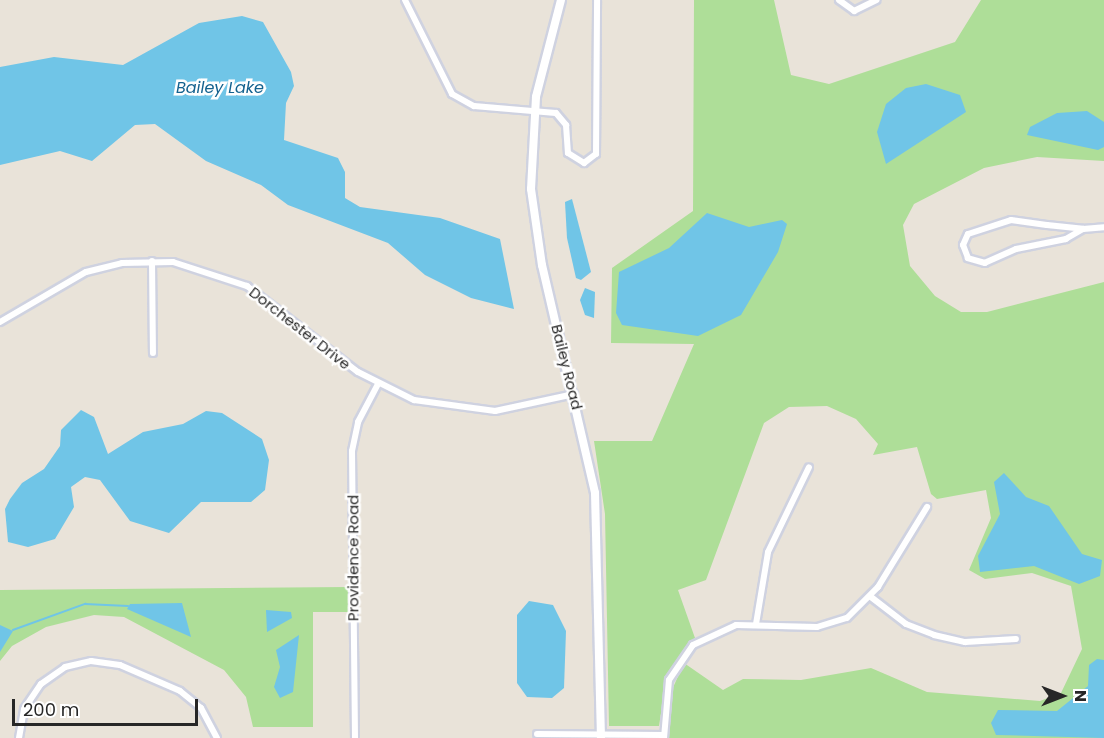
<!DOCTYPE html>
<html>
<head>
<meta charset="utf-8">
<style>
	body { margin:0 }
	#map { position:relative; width:1104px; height:738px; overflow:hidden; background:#e9e3d9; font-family:Poppins,sans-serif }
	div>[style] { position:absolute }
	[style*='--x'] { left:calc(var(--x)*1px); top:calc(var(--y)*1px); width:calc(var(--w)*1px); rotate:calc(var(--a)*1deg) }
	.green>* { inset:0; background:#aede98 }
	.water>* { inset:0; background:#70c5e7 }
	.stream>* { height:1.5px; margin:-0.75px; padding:0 0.75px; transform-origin:0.75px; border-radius:0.75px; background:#70c5e7 }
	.roads { filter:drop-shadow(2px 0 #cfd2e0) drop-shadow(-2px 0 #cfd2e0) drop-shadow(0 2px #cfd2e0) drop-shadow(0 -2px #cfd2e0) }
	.street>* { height:6px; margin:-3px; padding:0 3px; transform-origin:3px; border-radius:3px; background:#fff }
	.secondary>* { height:8px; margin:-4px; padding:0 4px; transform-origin:4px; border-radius:4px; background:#fff }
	span { translate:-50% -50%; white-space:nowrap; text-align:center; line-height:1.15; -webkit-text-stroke:5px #fff; paint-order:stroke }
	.street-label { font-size:15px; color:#272727 }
	.water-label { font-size:16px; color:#14628f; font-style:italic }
	.north { position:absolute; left:1032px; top:666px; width:60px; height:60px; -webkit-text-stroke:4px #fff; paint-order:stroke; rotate:90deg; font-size:16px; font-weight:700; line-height:24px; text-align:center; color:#272727 }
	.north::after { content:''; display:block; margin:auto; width:21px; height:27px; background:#272727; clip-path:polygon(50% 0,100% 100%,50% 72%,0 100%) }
	.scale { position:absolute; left:12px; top:699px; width:186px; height:27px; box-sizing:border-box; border:3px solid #272727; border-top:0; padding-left:8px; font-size:18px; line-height:21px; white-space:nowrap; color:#272727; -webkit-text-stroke:4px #fff; paint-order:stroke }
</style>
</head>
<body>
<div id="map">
	<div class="green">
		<div style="clip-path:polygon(694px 0,774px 0,791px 75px,829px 84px,955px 42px,981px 0,1104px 0,1104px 161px,1037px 157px,984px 168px,914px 204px,903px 225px,910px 266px,935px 296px,961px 312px,987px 312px,1104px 282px,1104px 738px,669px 738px,671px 692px,684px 663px,723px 690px,743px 679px,801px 680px,871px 668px,927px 692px,1040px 701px,1061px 693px,1082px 649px,1071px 586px,1032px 573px,985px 579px,969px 570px,991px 518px,986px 490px,937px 499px,931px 494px,917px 447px,873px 455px,878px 444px,856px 419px,827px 406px,789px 407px,764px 423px,706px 580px,678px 590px,695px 638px,667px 674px,659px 726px,609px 726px,605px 514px,594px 441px,652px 441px,694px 344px,611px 343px,612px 268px,693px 211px)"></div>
		<div style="clip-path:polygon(349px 587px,350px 612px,313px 612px,313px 727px,253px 727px,246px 697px,224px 670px,124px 617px,94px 615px,46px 627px,12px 646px,0 661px,0 590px)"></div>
	</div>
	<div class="water">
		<div style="clip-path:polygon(242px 16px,263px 22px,291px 72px,294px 86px,286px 103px,284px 140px,338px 158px,345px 172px,345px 198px,360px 207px,440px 218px,500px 239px,514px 309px,471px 298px,425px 275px,388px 243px,288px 205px,261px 185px,206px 161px,155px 124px,135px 125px,92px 161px,60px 151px,0 165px,0 67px,54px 57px,123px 65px,199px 23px)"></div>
		<div style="clip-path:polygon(926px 84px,960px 95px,966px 112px,886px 164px,877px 132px,886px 104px,906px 88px)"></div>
		<div style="clip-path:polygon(1087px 111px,1104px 122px,1104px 147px,1098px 150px,1027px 135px,1030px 127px,1057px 113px)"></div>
		<div style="clip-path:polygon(572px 199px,591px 272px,581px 280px,576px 278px,567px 238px,565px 202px)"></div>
		<div style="clip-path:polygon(707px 213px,749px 227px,782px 220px,787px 224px,778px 252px,741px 315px,698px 336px,622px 325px,616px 313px,619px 272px,669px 248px)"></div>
		<div style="clip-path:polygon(585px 288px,595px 292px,594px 318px,585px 315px,580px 300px)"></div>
		<div style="clip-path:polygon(81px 410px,94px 417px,108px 454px,143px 432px,183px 424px,206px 411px,222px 413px,262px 439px,269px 460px,265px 490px,251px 502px,201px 502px,169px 533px,130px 521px,100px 480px,85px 477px,71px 487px,74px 507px,55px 539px,28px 547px,8px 542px,5px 509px,10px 499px,22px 483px,44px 469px,60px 446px,61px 430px)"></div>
		<div style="clip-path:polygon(1004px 473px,1026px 497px,1049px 506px,1082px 554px,1102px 560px,1100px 576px,1079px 584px,1034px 566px,980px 572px,978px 556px,1000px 514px,994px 482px)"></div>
		<div style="clip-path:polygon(529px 601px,553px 605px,566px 631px,564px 688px,552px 698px,527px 697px,517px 683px,517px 615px)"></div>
		<div style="clip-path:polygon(182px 603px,191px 637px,127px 609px,130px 604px)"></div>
		<div style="clip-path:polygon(266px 610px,291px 612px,292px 618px,267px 632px)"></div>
		<div style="clip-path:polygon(0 625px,13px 631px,0 652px)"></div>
		<div style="clip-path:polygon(299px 635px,293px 692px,280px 698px,274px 687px,280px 667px,276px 650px)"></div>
		<div style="clip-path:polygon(1097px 659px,1104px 660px,1104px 738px,996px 735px,991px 723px,998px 710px,1057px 711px,1088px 686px,1089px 665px)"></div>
	</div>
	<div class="stream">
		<div style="--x:13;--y:630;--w:77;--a:-19.9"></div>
		<div style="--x:85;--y:604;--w:43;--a:2.7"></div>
	</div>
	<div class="roads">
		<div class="street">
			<div style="--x:405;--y:0;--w:105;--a:63.4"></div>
			<div style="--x:452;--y:94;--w:25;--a:29"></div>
			<div style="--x:474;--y:106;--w:82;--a:4.9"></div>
			<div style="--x:556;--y:113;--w:16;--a:50"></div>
			<div style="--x:566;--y:125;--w:28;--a:86"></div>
			<div style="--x:568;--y:153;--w:19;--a:32"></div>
			<div style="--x:584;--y:163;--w:15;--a:-37"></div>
			<div style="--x:596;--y:154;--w:154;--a:-89.6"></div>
			<div style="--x:839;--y:0;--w:19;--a:36"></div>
			<div style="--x:854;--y:11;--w:25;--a:-26"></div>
			<div style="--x:1011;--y:220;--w:36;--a:8"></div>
			<div style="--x:1047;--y:225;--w:36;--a:6"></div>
			<div style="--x:1083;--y:229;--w:20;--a:150"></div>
			<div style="--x:1066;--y:239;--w:51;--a:168.7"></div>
			<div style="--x:1016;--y:249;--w:34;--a:156"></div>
			<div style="--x:985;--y:263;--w:18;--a:-164"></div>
			<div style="--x:968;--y:258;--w:14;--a:-111"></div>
			<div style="--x:963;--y:245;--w:12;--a:-66"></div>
			<div style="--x:968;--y:234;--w:45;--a:-18"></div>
			<div style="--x:1083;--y:229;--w:21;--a:-5"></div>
			<div style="--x:152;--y:261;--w:92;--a:89.4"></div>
			<div style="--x:0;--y:322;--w:99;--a:-30.2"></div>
			<div style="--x:86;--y:272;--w:37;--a:-14"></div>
			<div style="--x:122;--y:263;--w:51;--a:-1.1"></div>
			<div style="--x:173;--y:262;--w:78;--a:18"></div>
			<div style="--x:247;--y:286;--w:140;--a:37.8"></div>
			<div style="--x:358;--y:372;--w:63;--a:26.6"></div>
			<div style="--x:414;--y:400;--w:82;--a:7.7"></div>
			<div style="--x:495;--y:411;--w:81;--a:-12.1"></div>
			<div style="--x:871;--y:597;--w:44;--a:37.6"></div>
			<div style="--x:906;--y:624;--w:30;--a:21"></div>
			<div style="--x:934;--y:635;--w:32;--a:13"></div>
			<div style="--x:965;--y:642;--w:51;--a:-3.4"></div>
			<div style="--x:756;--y:624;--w:73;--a:-80.5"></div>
			<div style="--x:768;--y:552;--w:94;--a:-64.2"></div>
			<div style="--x:537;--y:734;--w:127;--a:0.5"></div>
			<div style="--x:19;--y:738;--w:29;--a:-80"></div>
			<div style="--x:24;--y:709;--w:30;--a:-56"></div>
			<div style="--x:41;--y:684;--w:29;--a:-35"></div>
			<div style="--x:65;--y:667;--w:27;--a:-13"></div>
			<div style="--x:91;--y:661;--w:29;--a:8"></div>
			<div style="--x:120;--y:665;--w:65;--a:23.4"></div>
			<div style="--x:180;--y:691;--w:27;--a:39"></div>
			<div style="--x:201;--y:708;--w:34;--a:62"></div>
			<div style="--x:355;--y:738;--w:287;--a:-90.6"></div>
			<div style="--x:352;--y:451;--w:30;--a:-78"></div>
			<div style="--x:358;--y:422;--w:43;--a:-62.2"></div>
			<div style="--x:664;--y:738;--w:58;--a:-85.1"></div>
			<div style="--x:669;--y:680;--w:42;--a:-55.6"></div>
			<div style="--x:693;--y:645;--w:47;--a:-24.9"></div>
			<div style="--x:736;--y:625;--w:81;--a:1.4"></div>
			<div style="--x:817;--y:627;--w:31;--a:-17"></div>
			<div style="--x:847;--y:618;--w:44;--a:-45"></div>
			<div style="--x:878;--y:587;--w:94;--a:-58.5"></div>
		</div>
		<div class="secondary">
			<div style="--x:561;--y:0;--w:100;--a:104.5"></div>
			<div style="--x:536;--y:97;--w:92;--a:93.1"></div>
			<div style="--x:531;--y:189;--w:77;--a:81.8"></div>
			<div style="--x:542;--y:265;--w:234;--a:76.9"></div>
			<div style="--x:595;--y:493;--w:245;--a:88.6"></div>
		</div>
	</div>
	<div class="street-label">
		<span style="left:300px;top:328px;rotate:38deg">Dorchester Drive</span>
		<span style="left:567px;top:367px;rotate:76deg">Bailey Road</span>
		<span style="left:353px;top:558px;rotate:-90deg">Providence Road</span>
	</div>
	<div class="water-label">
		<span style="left:220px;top:88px">Bailey Lake</span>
	</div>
	<div class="north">N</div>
	<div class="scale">200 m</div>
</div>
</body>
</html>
